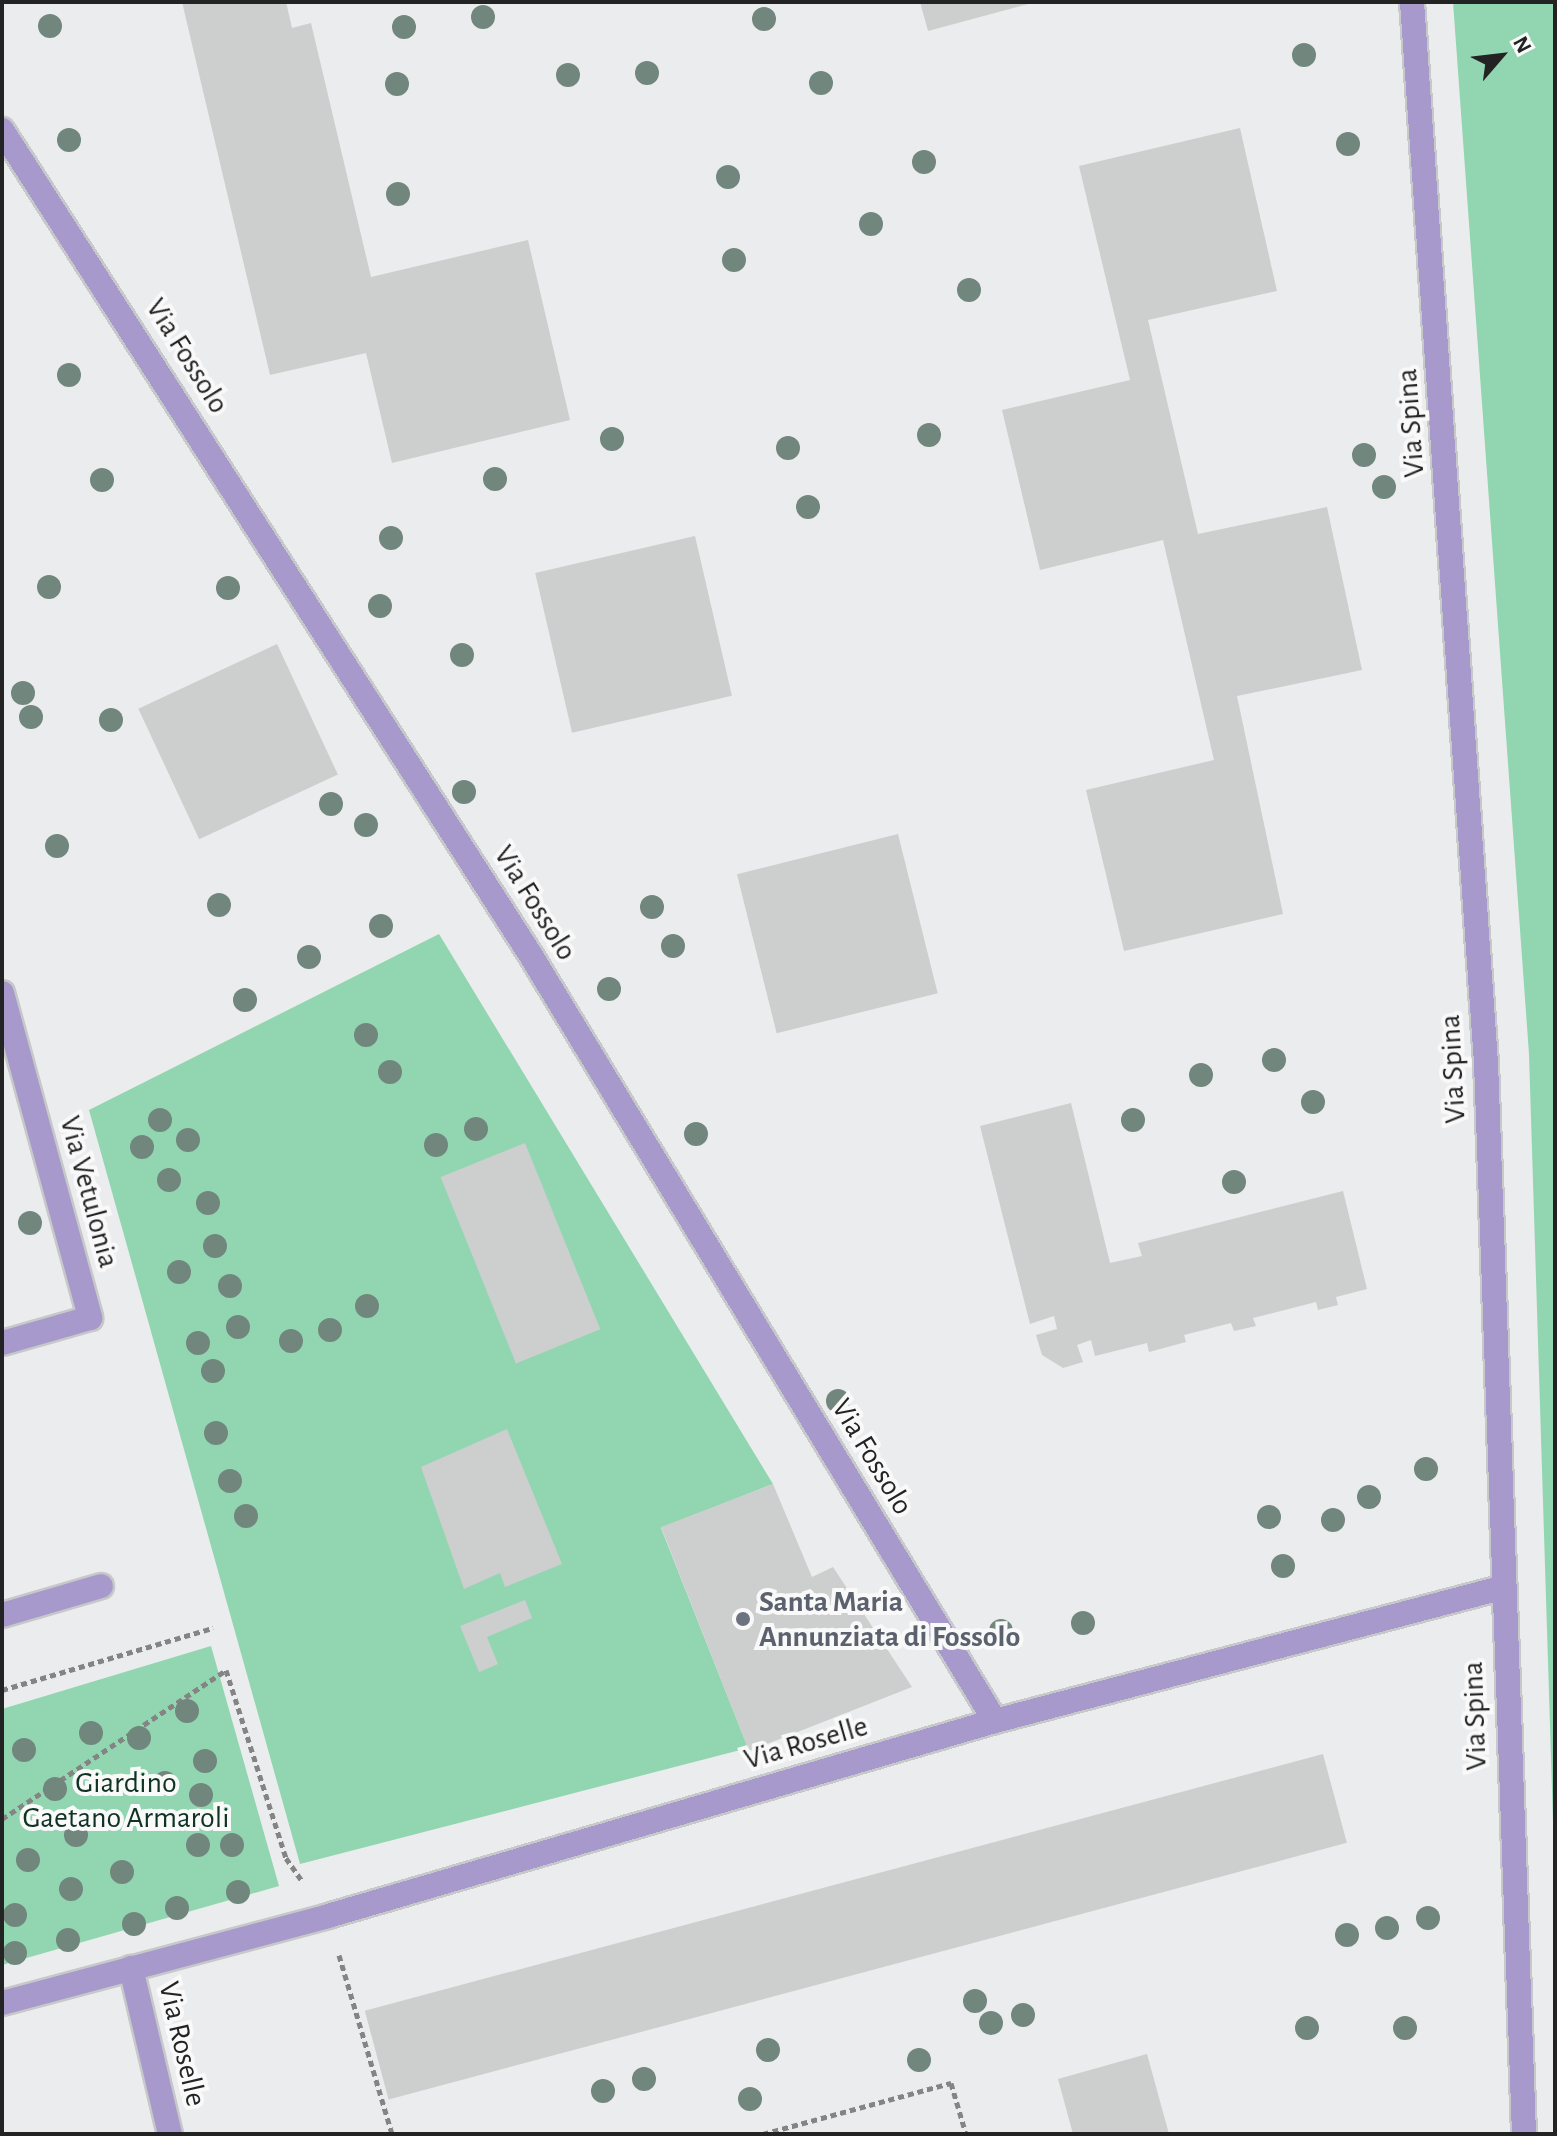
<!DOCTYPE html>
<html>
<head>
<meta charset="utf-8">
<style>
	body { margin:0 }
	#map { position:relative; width:1557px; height:2136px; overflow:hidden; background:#ebeced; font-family:"Alegreya Sans",sans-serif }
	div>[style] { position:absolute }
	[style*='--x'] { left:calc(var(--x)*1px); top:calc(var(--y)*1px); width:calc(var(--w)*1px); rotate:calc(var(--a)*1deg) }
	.green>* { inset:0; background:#91d6b0 }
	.building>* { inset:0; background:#cdcece; transform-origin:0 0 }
	.path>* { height:5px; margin-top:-2.5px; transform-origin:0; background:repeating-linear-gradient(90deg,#848485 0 6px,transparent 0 10px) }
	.roads { filter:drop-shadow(2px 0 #c7c8c9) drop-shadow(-2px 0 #c7c8c9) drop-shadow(0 2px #c7c8c9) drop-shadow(0 -2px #c7c8c9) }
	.street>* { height:24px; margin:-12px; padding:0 12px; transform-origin:12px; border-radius:12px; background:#a799cb }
	.trees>* { width:24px; height:24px; margin:-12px; border-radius:50%; background:#71867d }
	.dots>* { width:22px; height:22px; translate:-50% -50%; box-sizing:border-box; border:4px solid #f9f9fa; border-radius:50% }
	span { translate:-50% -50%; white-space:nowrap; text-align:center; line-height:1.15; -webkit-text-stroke:8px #f9f9fa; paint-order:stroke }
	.street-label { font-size:30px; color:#232323 }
	.worship-label { font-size:30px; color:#5b616d; font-weight:700 }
	.left { translate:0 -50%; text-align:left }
	.park-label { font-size:30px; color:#0e3322 }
	.frame { position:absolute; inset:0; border:4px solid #232323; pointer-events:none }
	.north { position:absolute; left:1461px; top:16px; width:80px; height:80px; -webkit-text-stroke:6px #f9f9fa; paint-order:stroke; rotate:62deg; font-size:22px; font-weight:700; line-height:32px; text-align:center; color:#232323 }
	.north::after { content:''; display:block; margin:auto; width:28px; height:36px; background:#232323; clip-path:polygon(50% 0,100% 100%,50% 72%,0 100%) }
</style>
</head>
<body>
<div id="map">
	<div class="green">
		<div style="clip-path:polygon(1453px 2px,1555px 2px,1555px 1886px,1529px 1054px)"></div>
		<div style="clip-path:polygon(439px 934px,773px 1484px,661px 1528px,748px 1748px,300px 1864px,89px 1110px)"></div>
		<div style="clip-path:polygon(211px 1646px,279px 1886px,2px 1965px,2px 1709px)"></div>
	</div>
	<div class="building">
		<div style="clip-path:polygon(182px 2px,286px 2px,292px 28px,311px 23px,371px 277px,528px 240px,570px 420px,392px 463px,366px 353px,270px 375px)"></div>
		<div style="clip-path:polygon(920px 2px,1032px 2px,1032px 3px,928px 31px)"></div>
		<div style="clip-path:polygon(1240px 128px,1277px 291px,1148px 320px,1198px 534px,1327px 507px,1362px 670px,1237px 696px,1283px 914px,1124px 951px,1086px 790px,1214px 760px,1163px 540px,1040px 570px,1002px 410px,1130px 380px,1079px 166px)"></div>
		<div style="left:695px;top:536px;width:164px;height:164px;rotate:77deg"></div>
		<div style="left:277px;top:644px;width:144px;height:153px;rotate:65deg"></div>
		<div style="left:898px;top:834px;width:164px;height:166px;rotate:76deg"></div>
		<div style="clip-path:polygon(1071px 1103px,1110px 1263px,1142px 1256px,1138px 1243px,1343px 1191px,1367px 1289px,1336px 1297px,1338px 1305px,1318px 1310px,1316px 1302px,1253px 1318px,1256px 1326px,1234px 1331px,1231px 1323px,1184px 1335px,1186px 1342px,1149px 1352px,1147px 1343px,1095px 1356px,1091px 1340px,1077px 1345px,1083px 1362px,1063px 1368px,1042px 1355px,1036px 1335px,1057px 1329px,1054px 1316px,1030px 1324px,980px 1126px)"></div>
		<div style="left:525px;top:1143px;width:201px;height:91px;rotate:68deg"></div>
		<div style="clip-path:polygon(507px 1429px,562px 1564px,505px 1587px,500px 1573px,464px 1589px,421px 1467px)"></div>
		<div style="clip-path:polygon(773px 1484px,812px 1577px,833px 1567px,912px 1687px,749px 1751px,661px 1527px)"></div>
		<div style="clip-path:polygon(525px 1600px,532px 1618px,487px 1637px,498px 1664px,479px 1672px,460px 1626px)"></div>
		<div style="left:1323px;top:1754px;width:92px;height:992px;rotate:75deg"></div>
		<div style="clip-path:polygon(1147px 2054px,1169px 2134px,1073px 2134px,1058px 2079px)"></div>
	</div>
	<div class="path">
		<div style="--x:2;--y:1690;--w:220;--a:-16.4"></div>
		<div style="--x:2;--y:1819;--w:269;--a:-33.6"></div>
		<div style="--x:226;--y:1670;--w:197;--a:72.3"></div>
		<div style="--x:286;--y:1858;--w:29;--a:55"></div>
		<div style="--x:339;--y:1955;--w:187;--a:73.5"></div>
		<div style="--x:763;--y:2134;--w:195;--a:-15.2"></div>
		<div style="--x:951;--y:2083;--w:53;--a:73.6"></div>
	</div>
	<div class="roads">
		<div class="street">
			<div style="--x:1412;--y:2;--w:1063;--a:86.01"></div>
			<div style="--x:1486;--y:1062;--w:1073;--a:87.97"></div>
			<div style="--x:2;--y:130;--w:979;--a:57.35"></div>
			<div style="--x:530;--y:954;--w:897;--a:58.77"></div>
			<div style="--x:2;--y:993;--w:337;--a:74.8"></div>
			<div style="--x:90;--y:1318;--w:91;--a:164.1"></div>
			<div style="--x:2;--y:1615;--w:103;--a:-16.3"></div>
			<div style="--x:131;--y:1968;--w:171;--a:76.8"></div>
			<div style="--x:2;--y:2003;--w:337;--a:-14.9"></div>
			<div style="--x:328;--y:1916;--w:695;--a:-16.3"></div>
			<div style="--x:995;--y:1721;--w:523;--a:-14.73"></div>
		</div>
	</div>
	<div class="trees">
		<div style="left:483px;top:17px"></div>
		<div style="left:764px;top:19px"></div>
		<div style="left:50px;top:26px"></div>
		<div style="left:404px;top:27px"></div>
		<div style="left:1304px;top:55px"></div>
		<div style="left:647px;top:73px"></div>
		<div style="left:568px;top:75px"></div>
		<div style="left:821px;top:83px"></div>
		<div style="left:397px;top:84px"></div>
		<div style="left:69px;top:140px"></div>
		<div style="left:1348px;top:144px"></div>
		<div style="left:924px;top:162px"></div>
		<div style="left:728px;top:177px"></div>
		<div style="left:398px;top:194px"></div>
		<div style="left:871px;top:224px"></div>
		<div style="left:734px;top:260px"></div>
		<div style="left:969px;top:290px"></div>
		<div style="left:69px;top:375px"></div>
		<div style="left:929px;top:435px"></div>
		<div style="left:612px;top:439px"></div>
		<div style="left:788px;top:448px"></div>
		<div style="left:1364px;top:455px"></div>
		<div style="left:495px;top:479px"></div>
		<div style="left:102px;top:480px"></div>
		<div style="left:1384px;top:487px"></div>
		<div style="left:808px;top:507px"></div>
		<div style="left:391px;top:538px"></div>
		<div style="left:49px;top:587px"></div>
		<div style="left:228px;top:588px"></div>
		<div style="left:380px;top:606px"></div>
		<div style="left:462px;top:655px"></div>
		<div style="left:23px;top:693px"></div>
		<div style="left:31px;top:717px"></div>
		<div style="left:111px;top:720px"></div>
		<div style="left:464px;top:792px"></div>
		<div style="left:331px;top:804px"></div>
		<div style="left:366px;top:825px"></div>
		<div style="left:57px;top:846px"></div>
		<div style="left:219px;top:905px"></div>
		<div style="left:652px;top:907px"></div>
		<div style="left:381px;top:926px"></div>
		<div style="left:673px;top:946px"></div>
		<div style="left:309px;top:957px"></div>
		<div style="left:609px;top:989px"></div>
		<div style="left:245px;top:1000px"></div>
		<div style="left:366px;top:1035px"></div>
		<div style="left:1274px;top:1060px"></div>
		<div style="left:390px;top:1072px"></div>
		<div style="left:1201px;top:1075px"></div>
		<div style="left:1313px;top:1102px"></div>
		<div style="left:160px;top:1120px"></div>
		<div style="left:1133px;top:1120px"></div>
		<div style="left:476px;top:1129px"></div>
		<div style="left:696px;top:1134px"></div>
		<div style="left:188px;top:1140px"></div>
		<div style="left:436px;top:1145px"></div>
		<div style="left:142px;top:1147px"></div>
		<div style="left:169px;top:1180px"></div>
		<div style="left:1234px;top:1182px"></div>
		<div style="left:208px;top:1203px"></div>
		<div style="left:30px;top:1223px"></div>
		<div style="left:215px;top:1246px"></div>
		<div style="left:179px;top:1272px"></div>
		<div style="left:230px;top:1286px"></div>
		<div style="left:367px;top:1306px"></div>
		<div style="left:238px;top:1327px"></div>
		<div style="left:330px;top:1330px"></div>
		<div style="left:291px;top:1341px"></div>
		<div style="left:198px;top:1343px"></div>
		<div style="left:213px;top:1371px"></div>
		<div style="left:838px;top:1401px"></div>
		<div style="left:216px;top:1433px"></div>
		<div style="left:1426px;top:1469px"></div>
		<div style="left:230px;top:1481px"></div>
		<div style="left:1369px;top:1497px"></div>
		<div style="left:246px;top:1516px"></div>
		<div style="left:1269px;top:1517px"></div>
		<div style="left:1333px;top:1520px"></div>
		<div style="left:1283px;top:1566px"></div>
		<div style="left:1083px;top:1623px"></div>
		<div style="left:1001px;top:1631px"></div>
		<div style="left:187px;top:1711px"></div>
		<div style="left:91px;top:1733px"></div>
		<div style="left:139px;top:1738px"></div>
		<div style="left:24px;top:1750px"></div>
		<div style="left:205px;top:1761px"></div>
		<div style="left:165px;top:1783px"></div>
		<div style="left:55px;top:1789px"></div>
		<div style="left:201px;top:1795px"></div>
		<div style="left:76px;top:1835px"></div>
		<div style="left:198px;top:1845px"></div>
		<div style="left:232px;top:1845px"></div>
		<div style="left:28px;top:1860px"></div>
		<div style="left:122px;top:1872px"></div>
		<div style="left:71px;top:1889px"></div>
		<div style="left:238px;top:1892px"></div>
		<div style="left:177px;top:1908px"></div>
		<div style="left:15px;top:1915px"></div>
		<div style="left:1428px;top:1918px"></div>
		<div style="left:134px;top:1924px"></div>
		<div style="left:1387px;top:1928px"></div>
		<div style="left:1347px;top:1935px"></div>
		<div style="left:68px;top:1940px"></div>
		<div style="left:15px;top:1953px"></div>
		<div style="left:975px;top:2001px"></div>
		<div style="left:1023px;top:2015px"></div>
		<div style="left:991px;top:2023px"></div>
		<div style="left:1307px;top:2028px"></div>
		<div style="left:1405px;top:2028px"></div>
		<div style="left:768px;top:2050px"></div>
		<div style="left:919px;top:2060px"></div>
		<div style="left:644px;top:2079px"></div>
		<div style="left:603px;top:2091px"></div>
		<div style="left:750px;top:2099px"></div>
	</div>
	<div class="dots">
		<div style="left:743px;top:1619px;background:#6b7280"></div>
	</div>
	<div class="street-label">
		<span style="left:187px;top:356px;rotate:58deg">Via Fossolo</span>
		<span style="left:1411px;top:423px;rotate:-94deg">Via Spina</span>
		<span style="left:535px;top:903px;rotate:58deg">Via Fossolo</span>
		<span style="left:1453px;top:1069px;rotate:-93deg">Via Spina</span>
		<span style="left:89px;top:1192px;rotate:75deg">Via Vetulonia</span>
		<span style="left:872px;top:1457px;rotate:59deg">Via Fossolo</span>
		<span style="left:1475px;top:1716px;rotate:-92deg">Via Spina</span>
		<span style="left:806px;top:1743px;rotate:-16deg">Via Roselle</span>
		<span style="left:182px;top:2044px;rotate:77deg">Via Roselle</span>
	</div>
	<div class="worship-label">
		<span class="left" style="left:759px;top:1619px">Santa Maria<br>Annunziata di Fossolo</span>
	</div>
	<div class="park-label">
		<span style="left:126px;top:1800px">Giardino<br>Gaetano Armaroli</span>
	</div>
	<div class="frame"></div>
	<div class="north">N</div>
</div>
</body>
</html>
